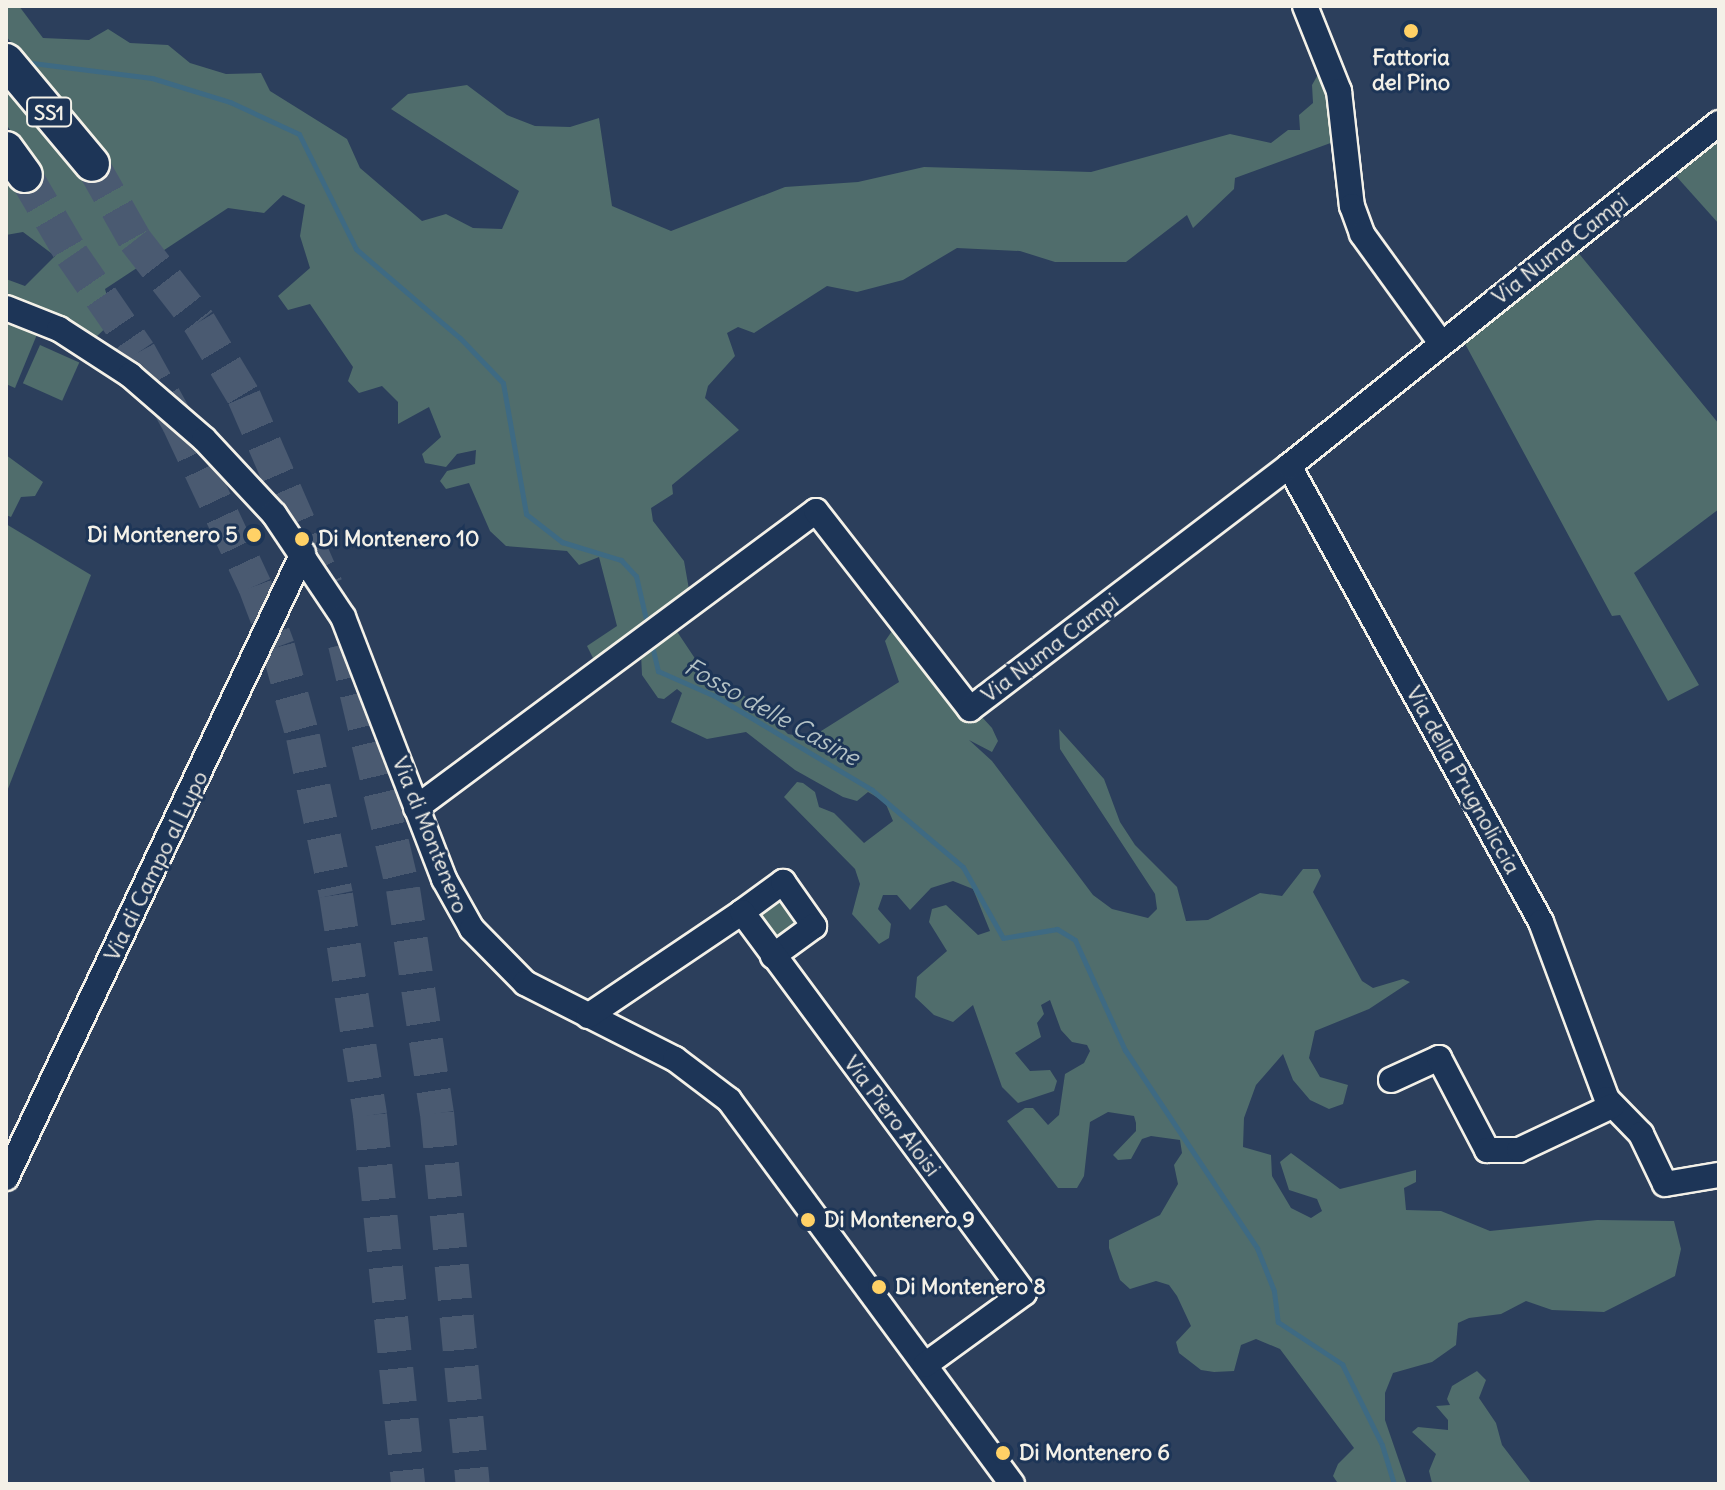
<!DOCTYPE html>
<html>
<head>
<meta charset="utf-8">
<style>
	body { margin:0 }
	#map { position:relative; width:1725px; height:1490px; overflow:hidden; background:#2c3f5c; font-family:Delius,sans-serif }
	div>[style] { position:absolute }
	[style*='--x'] { left:calc(var(--x)*1px); top:calc(var(--y)*1px); width:calc(var(--w)*1px); rotate:calc(var(--a)*1deg) }
	.green>* { inset:0; background:#506d6c; transform-origin:0 0 }
	.stream>* { height:5px; margin:-2.5px; padding:0 2.5px; transform-origin:2.5px; border-radius:2.5px; background:#3e6a83 }
	.highway-tunnel>* { height:34px; margin-top:-17px; transform-origin:0; background:repeating-linear-gradient(90deg,#4a5a71 0 34px,transparent 0 51px) }
	.roads { filter:drop-shadow(2px 0 #f4f1e8) drop-shadow(-2px 0 #f4f1e8) drop-shadow(0 2px #f4f1e8) drop-shadow(0 -2px #f4f1e8) }
	.minor>* { height:24px; margin:-12px; padding:0 12px; transform-origin:12px; border-radius:12px; background:#1d3557 }
	.highway>* { height:34px; margin:-17px; padding:0 17px; transform-origin:17px; border-radius:17px; background:#1d3557 }
	.dots>* { width:22px; height:22px; translate:-50% -50%; box-sizing:border-box; border:4px solid #1d3557; border-radius:50% }
	span { translate:-50% -50%; white-space:nowrap; text-align:center; line-height:1.15; -webkit-text-stroke:6px #1d3557; paint-order:stroke }
	.shield-label span { padding:2px 6px; background:#1d3557; border:2px solid; border-radius:6px; -webkit-text-stroke-width:0 }
	.shield-label { font-size:20px; color:#f4f1e8; font-weight:700 }
	.poi-label { font-size:22px; color:#f4f1e8; font-weight:700 }
	.right { translate:-100% -50%; text-align:right }
	.left { translate:0 -50%; text-align:left }
	.street-label { font-size:22px; color:#f4f1e8 }
	.water-label { font-size:24px; color:#b4c2c5; font-style:italic }
	.frame { position:absolute; inset:0; border:8px solid #f4f1e8; pointer-events:none }
</style>
</head>
<body>
<div id="map">
	<div class="green">
		<div style="clip-path:polygon(6px 6px,19px 6px,43px 38px,89px 40px,108px 29px,130px 43px,168px 45px,190px 63px,226px 74px,261px 73px,270px 91px,347px 139px,360px 168px,422px 221px,446px 214px,473px 228px,502px 229px,519px 191px,391px 109px,408px 94px,467px 85px,507px 115px,535px 126px,570px 127px,599px 118px,612px 206px,671px 231px,785px 187px,858px 182px,924px 167px,1091px 172px,1230px 134px,1271px 143px,1288px 130px,1300px 130px,1299px 115px,1313px 103px,1312px 85px,1320px 71px,1336px 141px,1235px 178px,1234px 189px,1193px 228px,1187px 215px,1126px 262px,1055px 262px,1020px 251px,957px 248px,903px 280px,857px 292px,827px 286px,754px 333px,738px 327px,727px 333px,735px 356px,708px 386px,705px 398px,739px 430px,672px 485px,673px 494px,651px 508px,653px 521px,684px 561px,690px 595px,596px 664px,587px 646px,617px 626px,599px 557px,579px 565px,567px 551px,506px 546px,490px 531px,469px 483px,446px 489px,440px 481px,447px 471px,475px 464px,476px 450px,457px 454px,446px 467px,425px 463px,422px 454px,441px 437px,429px 407px,398px 424px,398px 402px,382px 386px,359px 393px,348px 381px,353px 367px,310px 304px,288px 310px,278px 296px,310px 268px,300px 236px,305px 205px,283px 195px,264px 213px,228px 208px,105px 289px,114px 320px,95px 338px,6px 298px,6px 279px,25px 286px,55px 256px,23px 232px,6px 235px,6px 173px,31px 161px,6px 124px,6px 84px,95px 146px,6px 36px)"></div>
		<div style="clip-path:polygon(1719px 141px,1719px 224px,1676px 176px)"></div>
		<div style="clip-path:polygon(1576px 250px,1719px 424px,1719px 509px,1634px 573px,1699px 685px,1668px 701px,1620px 615px,1612px 616px,1463px 340px)"></div>
		<div style="clip-path:polygon(6px 323px,38px 332px,15px 388px,6px 384px)"></div>
		<div style="left:40px;top:345px;width:43px;height:42px;rotate:24deg"></div>
		<div style="clip-path:polygon(6px 455px,43px 482px,35px 496px,21px 497px,11px 517px,6px 515px)"></div>
		<div style="clip-path:polygon(6px 524px,91px 575px,6px 794px)"></div>
		<div style="clip-path:polygon(897px 624px,992px 728px,998px 741px,992px 752px,969px 740px,992px 761px,1093px 895px,1112px 909px,1148px 918px,1157px 909px,1155px 894px,1060px 749px,1059px 729px,1104px 779px,1120px 822px,1135px 845px,1177px 887px,1186px 921px,1208px 920px,1260px 893px,1282px 896px,1303px 869px,1318px 869px,1321px 876px,1313px 892px,1362px 981px,1373px 988px,1403px 979px,1410px 982px,1369px 1009px,1315px 1031px,1309px 1058px,1320px 1077px,1348px 1085px,1343px 1104px,1329px 1109px,1310px 1100px,1293px 1080px,1283px 1054px,1256px 1085px,1244px 1118px,1243px 1147px,1271px 1155px,1272px 1176px,1291px 1208px,1311px 1218px,1322px 1211px,1317px 1199px,1289px 1190px,1280px 1162px,1291px 1153px,1340px 1189px,1416px 1170px,1416px 1182px,1404px 1188px,1406px 1210px,1441px 1211px,1490px 1231px,1597px 1220px,1674px 1221px,1681px 1249px,1675px 1276px,1604px 1312px,1552px 1310px,1526px 1301px,1501px 1314px,1469px 1318px,1458px 1323px,1456px 1345px,1432px 1362px,1393px 1373px,1385px 1393px,1385px 1420px,1407px 1484px,1337px 1482px,1333px 1476px,1338px 1464px,1354px 1448px,1280px 1349px,1256px 1339px,1241px 1345px,1234px 1371px,1214px 1372px,1201px 1370px,1179px 1353px,1176px 1342px,1191px 1326px,1177px 1296px,1169px 1285px,1156px 1281px,1130px 1289px,1120px 1280px,1109px 1248px,1109px 1240px,1160px 1215px,1178px 1184px,1174px 1165px,1182px 1153px,1180px 1140px,1151px 1136px,1142px 1139px,1131px 1159px,1118px 1160px,1113px 1155px,1136px 1131px,1136px 1123px,1134px 1116px,1108px 1112px,1090px 1122px,1084px 1176px,1077px 1188px,1058px 1188px,1007px 1121px,1025px 1108px,1033px 1108px,1048px 1125px,1059px 1115px,1065px 1074px,1084px 1063px,1090px 1051px,1087px 1045px,1072px 1042px,1061px 1030px,1050px 1000px,1041px 1005px,1044px 1014px,1037px 1023px,1041px 1037px,1015px 1053px,1030px 1071px,1050px 1070px,1057px 1081px,1054px 1091px,1018px 1103px,1002px 1087px,973px 1005px,953px 1022px,934px 1015px,915px 997px,917px 977px,947px 951px,929px 922px,932px 909px,946px 905px,978px 935px,990px 931px,973px 889px,953px 881px,931px 888px,910px 910px,897px 895px,883px 895px,878px 909px,891px 924px,889px 938px,879px 944px,852px 914px,860px 884px,855px 869px,784px 797px,797px 782px,803px 783px,815px 792px,819px 807px,834px 813px,864px 843px,893px 821px,885px 802px,868px 792px,857px 801px,843px 797px,795px 770px,746px 732px,707px 739px,671px 722px,682px 693px,677px 689px,664px 699px,658px 698px,642px 675px,641px 654px,674px 627px,706px 675px,755px 702px,788px 734px,810px 738px,899px 682px,885px 641px)"></div>
		<div style="left:786px;top:896px;width:32px;height:32px;rotate:54deg"></div>
		<div style="clip-path:polygon(1477px 1371px,1486px 1380px,1479px 1398px,1496px 1423px,1502px 1445px,1532px 1484px,1432px 1483px,1429px 1471px,1436px 1454px,1412px 1432px,1418px 1427px,1448px 1430px,1448px 1420px,1436px 1406px,1450px 1405px,1447px 1399px,1452px 1386px)"></div>
	</div>
	<div class="stream">
		<div style="--x:24;--y:62;--w:129;--a:7.1"></div>
		<div style="--x:152;--y:78;--w:82;--a:17.1"></div>
		<div style="--x:230;--y:102;--w:76;--a:24.9"></div>
		<div style="--x:299;--y:134;--w:128;--a:63.6"></div>
		<div style="--x:356;--y:249;--w:137;--a:40.6"></div>
		<div style="--x:460;--y:338;--w:62;--a:46.3"></div>
		<div style="--x:503;--y:383;--w:133;--a:80"></div>
		<div style="--x:526;--y:514;--w:46;--a:37.9"></div>
		<div style="--x:562;--y:542;--w:62;--a:17"></div>
		<div style="--x:621;--y:560;--w:22;--a:47"></div>
		<div style="--x:636;--y:576;--w:53;--a:77"></div>
		<div style="--x:651;--y:641;--w:31;--a:77"></div>
		<div style="--x:658;--y:671;--w:62;--a:23.7"></div>
		<div style="--x:715;--y:696;--w:183;--a:30.9"></div>
		<div style="--x:872;--y:790;--w:119;--a:40.2"></div>
		<div style="--x:963;--y:867;--w:81;--a:60.6"></div>
		<div style="--x:1003;--y:938;--w:55;--a:-9.5"></div>
		<div style="--x:1057;--y:929;--w:21;--a:31"></div>
		<div style="--x:1075;--y:940;--w:121;--a:65.6"></div>
		<div style="--x:1125;--y:1050;--w:238;--a:56.3"></div>
		<div style="--x:1257;--y:1248;--w:46;--a:68.4"></div>
		<div style="--x:1274;--y:1291;--w:31;--a:83"></div>
		<div style="--x:1278;--y:1322;--w:77;--a:33.3"></div>
		<div style="--x:1342;--y:1364;--w:90;--a:63.7"></div>
		<div style="--x:1382;--y:1445;--w:41;--a:72.9"></div>
	</div>
	<div class="highway-tunnel">
		<div style="--x:92;--y:164;--w:87;--a:60.5"></div>
		<div style="--x:135;--y:240;--w:104;--a:52"></div>
		<div style="--x:199;--y:322;--w:87;--a:59"></div>
		<div style="--x:244;--y:397;--w:206;--a:66.5"></div>
		<div style="--x:25;--y:175;--w:93;--a:59.6"></div>
		<div style="--x:72;--y:255;--w:118;--a:55.4"></div>
		<div style="--x:139;--y:352;--w:82;--a:60.9"></div>
		<div style="--x:179;--y:424;--w:179;--a:64.9"></div>
		<div style="--x:255;--y:586;--w:65;--a:69.3"></div>
		<div style="--x:278;--y:647;--w:93;--a:74.5"></div>
		<div style="--x:303;--y:737;--w:161;--a:78.2"></div>
		<div style="--x:336;--y:895;--w:223;--a:81.2"></div>
		<div style="--x:370;--y:1115;--w:371;--a:84.1"></div>
		<div style="--x:345;--y:644;--w:252;--a:76.7"></div>
		<div style="--x:403;--y:889;--w:227;--a:81.4"></div>
		<div style="--x:437;--y:1113;--w:373;--a:84.5"></div>
	</div>
	<div class="roads">
		<div class="minor">
			<div style="--x:1305;--y:6;--w:92;--a:68.2"></div>
			<div style="--x:1339;--y:91;--w:116;--a:83.6"></div>
			<div style="--x:1352;--y:206;--w:30;--a:70"></div>
			<div style="--x:1362;--y:234;--w:135;--a:54.1"></div>
			<div style="--x:6;--y:308;--w:57;--a:21.6"></div>
			<div style="--x:59;--y:329;--w:85;--a:32.9"></div>
			<div style="--x:130;--y:375;--w:98;--a:40.9"></div>
			<div style="--x:204;--y:439;--w:103;--a:47"></div>
			<div style="--x:274;--y:514;--w:124;--a:56.2"></div>
			<div style="--x:343;--y:617;--w:281;--a:68.9"></div>
			<div style="--x:444;--y:879;--w:57;--a:60.8"></div>
			<div style="--x:472;--y:929;--w:76;--a:45.5"></div>
			<div style="--x:525;--y:983;--w:168;--a:26.9"></div>
			<div style="--x:675;--y:1059;--w:68;--a:37.2"></div>
			<div style="--x:729;--y:1100;--w:477;--a:53.6"></div>
			<div style="--x:1289;--y:466;--w:521;--a:61.07"></div>
			<div style="--x:1541;--y:922;--w:189;--a:69.6"></div>
			<div style="--x:1607;--y:1099;--w:49;--a:45.8"></div>
			<div style="--x:1641;--y:1134;--w:55;--a:64.4"></div>
			<div style="--x:1665;--y:1184;--w:55;--a:-9.5"></div>
			<div style="--x:416;--y:808;--w:498;--a:-36.6"></div>
			<div style="--x:816;--y:511;--w:251;--a:52.1"></div>
			<div style="--x:970;--y:709;--w:401;--a:-37.3"></div>
			<div style="--x:1289;--y:466;--w:550;--a:-38.58"></div>
			<div style="--x:742;--y:912;--w:51;--a:-36.2"></div>
			<div style="--x:783;--y:882;--w:54;--a:54.8"></div>
			<div style="--x:814;--y:926;--w:51;--a:143.8"></div>
			<div style="--x:588;--y:1016;--w:186;--a:-34"></div>
			<div style="--x:742;--y:912;--w:474;--a:53.5"></div>
			<div style="--x:1024;--y:1293;--w:122;--a:144"></div>
			<div style="--x:1391;--y:1080;--w:53;--a:-24.6"></div>
			<div style="--x:1439;--y:1058;--w:104;--a:62.4"></div>
			<div style="--x:1487;--y:1150;--w:32;--a:0"></div>
			<div style="--x:1519;--y:1150;--w:103;--a:-25.3"></div>
			<div style="--x:6;--y:1178;--w:692;--a:-64.58"></div>
		</div>
		<div class="highway">
			<div style="--x:6;--y:61;--w:134;--a:50.1"></div>
			<div style="--x:6;--y:149;--w:32;--a:54"></div>
		</div>
	</div>
	<div class="dots">
		<div style="left:1411px;top:31px;background:#ffd166"></div>
		<div style="left:254px;top:535px;background:#ffd166"></div>
		<div style="left:302px;top:539px;background:#ffd166"></div>
		<div style="left:808px;top:1220px;background:#ffd166"></div>
		<div style="left:879px;top:1287px;background:#ffd166"></div>
		<div style="left:1003px;top:1453px;background:#ffd166"></div>
	</div>
	<div class="shield-label">
		<span style="left:49px;top:112px">SS1</span>
	</div>
	<div class="poi-label">
		<span style="left:1411px;top:70px">Fattoria<br>del Pino</span>
		<span class="right" style="left:238px;top:535px">Di Montenero 5</span>
		<span class="left" style="left:318px;top:539px">Di Montenero 10</span>
		<span class="left" style="left:824px;top:1220px">Di Montenero 9</span>
		<span class="left" style="left:895px;top:1287px">Di Montenero 8</span>
		<span class="left" style="left:1019px;top:1453px">Di Montenero 6</span>
	</div>
	<div class="street-label">
		<span style="left:1560px;top:249px;rotate:-38deg">Via Numa Campi</span>
		<span style="left:1050px;top:648px;rotate:-37deg">Via Numa Campi</span>
		<span style="left:1463px;top:780px;rotate:61deg">Via della Prugnoliccia</span>
		<span style="left:430px;top:835px;rotate:68deg">Via di Montenero</span>
		<span style="left:156px;top:866px;rotate:-64deg">Via di Campo al Lupo</span>
		<span style="left:892px;top:1116px;rotate:53deg">Via Piero Aloisi</span>
	</div>
	<div class="water-label">
		<span style="left:772px;top:712px;rotate:29deg">Fosso delle Casine</span>
	</div>
	<div class="frame"></div>
</div>
</body>
</html>
